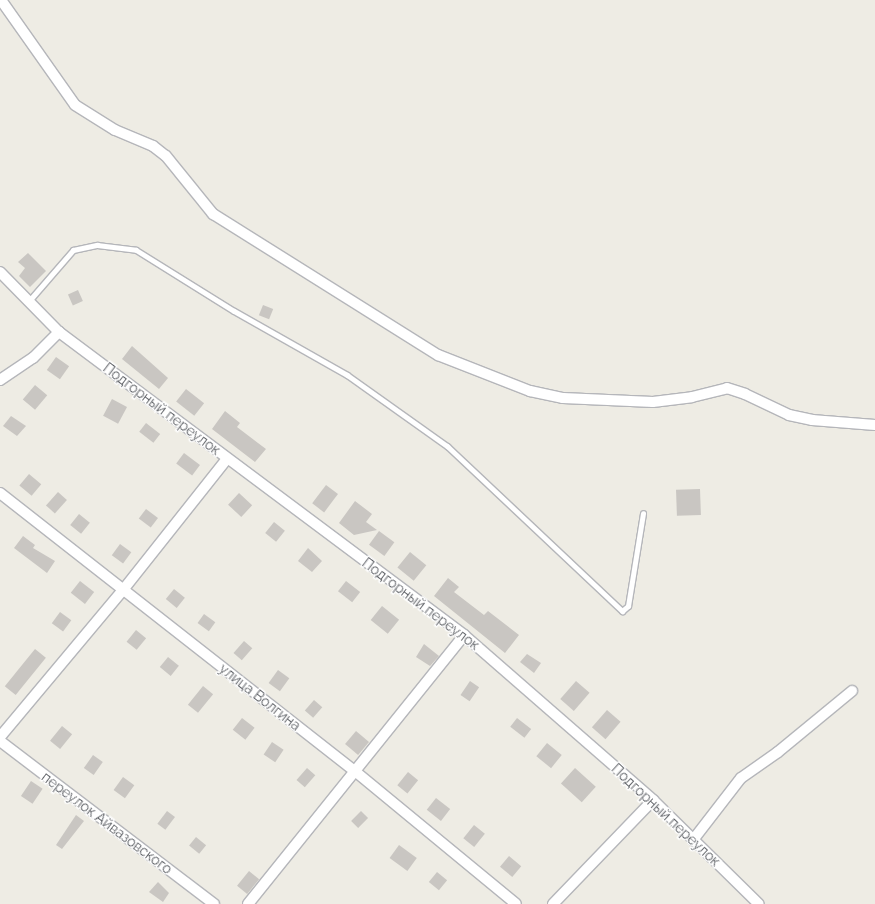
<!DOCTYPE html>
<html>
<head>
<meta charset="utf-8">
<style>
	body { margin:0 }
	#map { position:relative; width:875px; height:904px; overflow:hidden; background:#eeece4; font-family:Raleway,sans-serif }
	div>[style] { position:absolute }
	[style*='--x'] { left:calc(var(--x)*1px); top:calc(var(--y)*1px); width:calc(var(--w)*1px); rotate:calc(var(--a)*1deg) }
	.building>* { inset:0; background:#c9c6c2; transform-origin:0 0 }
	.roads { filter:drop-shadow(1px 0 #b5b6ba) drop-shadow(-1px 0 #b5b6ba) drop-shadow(0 1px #b5b6ba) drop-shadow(0 -1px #b5b6ba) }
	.lane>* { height:5px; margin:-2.5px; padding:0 2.5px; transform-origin:2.5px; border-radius:2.5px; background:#fff }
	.street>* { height:10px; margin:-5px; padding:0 5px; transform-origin:5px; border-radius:5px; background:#fff }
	span { translate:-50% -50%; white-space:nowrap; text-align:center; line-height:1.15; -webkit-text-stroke:3px #fff; paint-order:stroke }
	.street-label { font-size:14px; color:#5c5f64 }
</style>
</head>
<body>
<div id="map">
	<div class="building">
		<div style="clip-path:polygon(28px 253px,46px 271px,30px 287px,19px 276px,25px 268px,18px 262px)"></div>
		<div style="left:78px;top:290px;width:12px;height:11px;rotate:66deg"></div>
		<div style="left:263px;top:305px;width:11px;height:11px;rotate:22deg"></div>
		<div style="clip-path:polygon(132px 346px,168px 378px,159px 389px,122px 359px)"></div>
		<div style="left:56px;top:357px;width:16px;height:16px;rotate:35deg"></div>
		<div style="left:35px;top:385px;width:16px;height:19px;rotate:40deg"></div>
		<div style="left:186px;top:389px;width:23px;height:16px;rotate:38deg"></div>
		<div style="left:112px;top:399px;width:17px;height:19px;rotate:28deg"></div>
		<div style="clip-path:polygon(225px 411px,240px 423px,237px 427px,266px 449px,255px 462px,212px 429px)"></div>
		<div style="clip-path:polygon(11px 416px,26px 426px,17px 436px,3px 426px)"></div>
		<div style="left:146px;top:423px;width:18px;height:11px;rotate:38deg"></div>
		<div style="left:184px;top:453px;width:20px;height:13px;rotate:37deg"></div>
		<div style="left:29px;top:474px;width:16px;height:15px;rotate:40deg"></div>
		<div style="left:326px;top:485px;width:15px;height:23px;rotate:37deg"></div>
		<div style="left:700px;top:489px;width:26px;height:24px;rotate:88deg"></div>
		<div style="left:58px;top:492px;width:12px;height:18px;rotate:42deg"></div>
		<div style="left:239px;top:493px;width:18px;height:16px;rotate:43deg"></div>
		<div style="clip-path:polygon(355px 501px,372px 514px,366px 522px,377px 530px,354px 535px,339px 523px)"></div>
		<div style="left:146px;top:509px;width:15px;height:12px;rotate:37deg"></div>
		<div style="left:79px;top:514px;width:14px;height:14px;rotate:39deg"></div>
		<div style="left:274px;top:522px;width:14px;height:14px;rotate:39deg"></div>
		<div style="left:379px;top:531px;width:19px;height:17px;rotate:36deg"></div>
		<div style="clip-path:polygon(23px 536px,35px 545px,33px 548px,55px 561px,47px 573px,14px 548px)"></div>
		<div style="left:120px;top:544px;width:14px;height:14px;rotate:36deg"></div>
		<div style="clip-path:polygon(308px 548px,322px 561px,312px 572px,298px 561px)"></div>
		<div style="left:410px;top:552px;width:21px;height:20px;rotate:39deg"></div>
		<div style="clip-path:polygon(448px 578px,459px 587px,454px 592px,484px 615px,488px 611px,519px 635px,505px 653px,434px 596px)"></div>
		<div style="left:80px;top:581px;width:18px;height:15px;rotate:38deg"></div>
		<div style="left:346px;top:581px;width:18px;height:13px;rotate:38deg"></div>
		<div style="left:174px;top:589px;width:14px;height:13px;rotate:39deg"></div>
		<div style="left:382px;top:606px;width:22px;height:18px;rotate:39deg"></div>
		<div style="left:60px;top:612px;width:14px;height:14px;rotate:36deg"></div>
		<div style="left:204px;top:614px;width:14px;height:11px;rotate:36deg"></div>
		<div style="left:136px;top:630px;width:13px;height:15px;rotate:39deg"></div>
		<div style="left:244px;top:641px;width:11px;height:16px;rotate:41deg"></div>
		<div style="clip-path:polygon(424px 644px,439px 656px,430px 666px,416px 657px)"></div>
		<div style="left:35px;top:649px;width:14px;height:48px;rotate:39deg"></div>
		<div style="clip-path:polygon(527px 654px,541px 663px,534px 673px,520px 662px)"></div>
		<div style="left:168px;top:657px;width:14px;height:13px;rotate:39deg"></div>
		<div style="left:278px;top:670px;width:14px;height:16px;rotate:36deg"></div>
		<div style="left:470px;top:681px;width:11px;height:17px;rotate:34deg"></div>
		<div style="left:576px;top:681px;width:18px;height:24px;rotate:41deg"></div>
		<div style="left:203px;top:686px;width:13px;height:24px;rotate:39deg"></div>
		<div style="left:314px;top:700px;width:11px;height:14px;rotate:41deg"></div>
		<div style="left:607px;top:710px;width:18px;height:23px;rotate:41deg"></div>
		<div style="left:242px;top:718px;width:16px;height:15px;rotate:38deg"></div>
		<div style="left:517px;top:718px;width:18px;height:11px;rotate:38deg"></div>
		<div style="left:62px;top:726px;width:13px;height:19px;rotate:39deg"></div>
		<div style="left:356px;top:731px;width:17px;height:17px;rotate:40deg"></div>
		<div style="left:272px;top:742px;width:14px;height:15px;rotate:34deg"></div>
		<div style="left:547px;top:743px;width:19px;height:17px;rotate:39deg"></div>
		<div style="left:93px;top:755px;width:12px;height:16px;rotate:35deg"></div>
		<div style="left:307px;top:768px;width:11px;height:16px;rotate:41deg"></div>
		<div style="left:575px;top:768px;width:28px;height:21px;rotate:42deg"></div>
		<div style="left:408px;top:772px;width:13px;height:17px;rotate:39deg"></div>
		<div style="left:123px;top:777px;width:14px;height:16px;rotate:36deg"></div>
		<div style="left:31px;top:781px;width:14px;height:18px;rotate:34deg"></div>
		<div style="left:436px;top:798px;width:18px;height:15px;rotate:38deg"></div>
		<div style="left:167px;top:811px;width:10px;height:16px;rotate:37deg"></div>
		<div style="left:361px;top:811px;width:10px;height:14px;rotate:45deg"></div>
		<div style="clip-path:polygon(76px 815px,84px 821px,62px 849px,56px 845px)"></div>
		<div style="left:474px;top:825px;width:14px;height:17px;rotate:39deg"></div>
		<div style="left:196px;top:837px;width:13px;height:11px;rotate:39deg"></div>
		<div style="left:399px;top:845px;width:22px;height:16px;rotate:36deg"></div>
		<div style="left:509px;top:856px;width:16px;height:14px;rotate:40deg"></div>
		<div style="left:249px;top:871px;width:13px;height:19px;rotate:39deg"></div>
		<div style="left:437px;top:872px;width:13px;height:13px;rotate:39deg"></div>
		<div style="clip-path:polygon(158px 882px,169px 893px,163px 902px,149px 892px)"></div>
	</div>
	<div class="roads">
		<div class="lane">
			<div style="--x:28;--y:302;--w:69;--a:-49.1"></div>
			<div style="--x:73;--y:250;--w:25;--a:-12"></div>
			<div style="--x:97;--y:245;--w:39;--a:7"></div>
			<div style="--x:136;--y:250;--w:115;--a:31.9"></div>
			<div style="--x:234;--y:311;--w:130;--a:29.5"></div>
			<div style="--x:347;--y:375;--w:123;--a:35.4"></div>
			<div style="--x:447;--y:446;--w:241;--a:43.3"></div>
			<div style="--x:622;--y:611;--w:8;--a:-40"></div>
			<div style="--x:628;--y:606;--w:94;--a:-80.8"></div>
		</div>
		<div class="street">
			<div style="--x:1;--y:0;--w:128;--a:54.8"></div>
			<div style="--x:75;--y:105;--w:47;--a:32"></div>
			<div style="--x:115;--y:130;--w:41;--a:22.8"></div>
			<div style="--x:153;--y:146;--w:16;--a:38"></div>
			<div style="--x:166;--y:156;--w:75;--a:51"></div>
			<div style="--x:213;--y:214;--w:266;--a:32.1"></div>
			<div style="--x:438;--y:355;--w:99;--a:21.4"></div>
			<div style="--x:530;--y:391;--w:34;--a:12"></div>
			<div style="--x:563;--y:398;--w:90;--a:2.5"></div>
			<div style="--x:653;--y:402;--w:39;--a:-7"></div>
			<div style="--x:692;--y:397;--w:36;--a:-14"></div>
			<div style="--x:727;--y:388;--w:19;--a:18"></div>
			<div style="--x:745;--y:394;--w:49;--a:25.5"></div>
			<div style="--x:789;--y:415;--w:24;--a:12"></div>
			<div style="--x:812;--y:420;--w:63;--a:4.5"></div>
			<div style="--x:0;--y:272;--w:84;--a:45.5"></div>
			<div style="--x:59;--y:332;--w:506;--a:36.8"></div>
			<div style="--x:464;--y:635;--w:251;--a:41.1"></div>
			<div style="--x:653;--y:800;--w:148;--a:44.5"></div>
			<div style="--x:0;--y:380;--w:40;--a:-34"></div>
			<div style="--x:33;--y:358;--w:37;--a:-45"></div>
			<div style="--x:0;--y:493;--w:452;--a:38.1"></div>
			<div style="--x:356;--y:772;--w:207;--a:39.5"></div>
			<div style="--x:0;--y:737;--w:192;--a:-50.1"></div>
			<div style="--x:123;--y:590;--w:167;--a:-51.6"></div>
			<div style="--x:0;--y:741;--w:269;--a:37.3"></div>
			<div style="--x:693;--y:840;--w:78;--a:-52.3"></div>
			<div style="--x:741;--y:778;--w:45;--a:-35.1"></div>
			<div style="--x:778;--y:752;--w:96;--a:-39.5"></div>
			<div style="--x:248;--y:904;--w:345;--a:-51.2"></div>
			<div style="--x:553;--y:904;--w:144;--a:-46.1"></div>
		</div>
	</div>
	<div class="street-label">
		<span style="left:162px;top:409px;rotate:37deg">Подгорный переулок</span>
		<span style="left:421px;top:604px;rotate:37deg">Подгорный переулок</span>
		<span style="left:260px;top:697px;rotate:38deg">улица Волгина</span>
		<span style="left:666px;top:815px;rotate:43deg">Подгорный переулок</span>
		<span style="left:107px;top:823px;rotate:37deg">переулок Айвазовского</span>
	</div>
</div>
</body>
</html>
